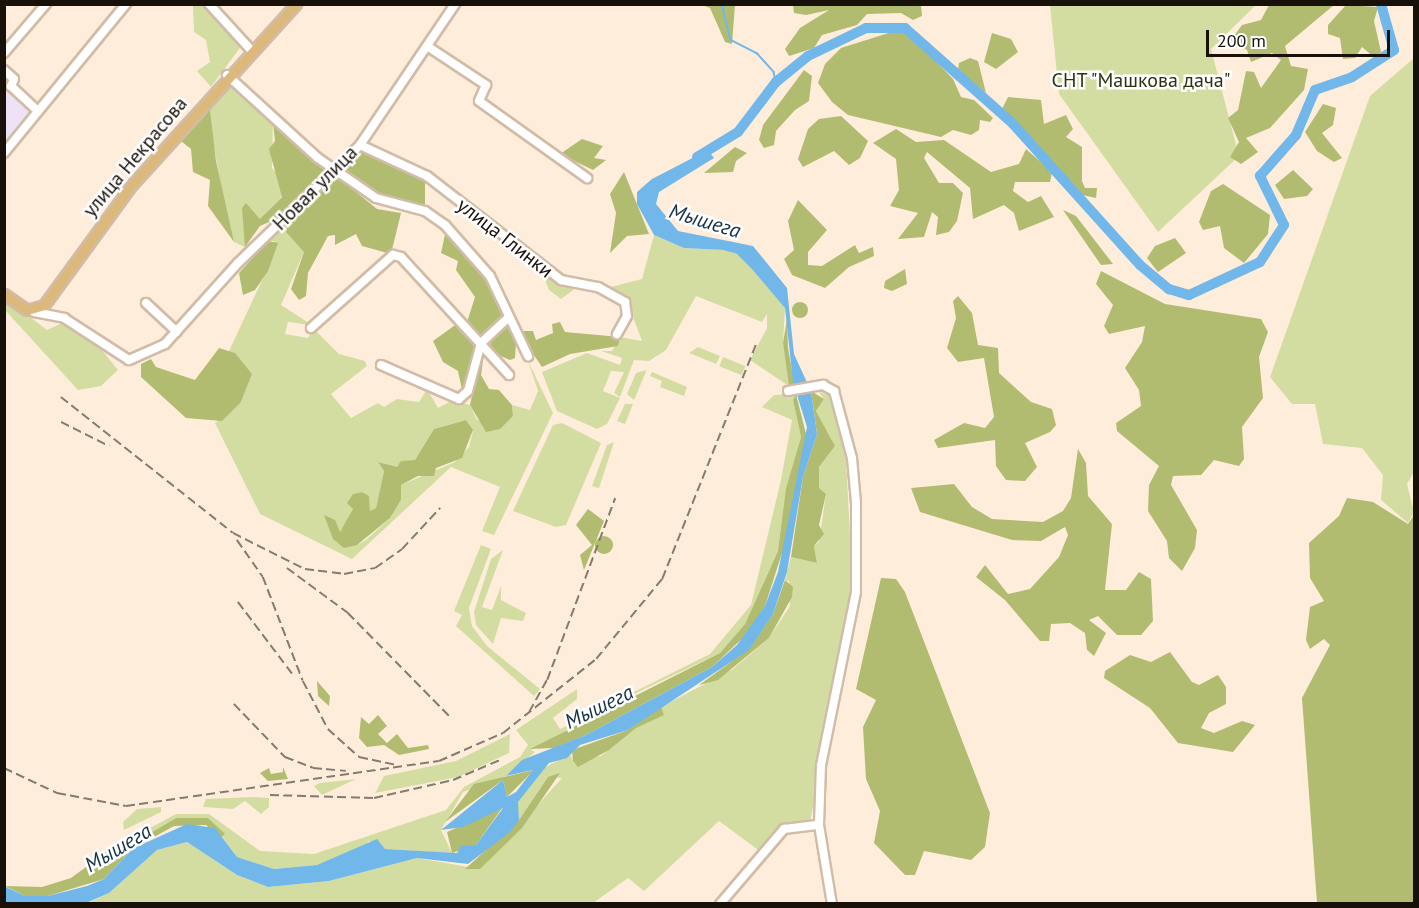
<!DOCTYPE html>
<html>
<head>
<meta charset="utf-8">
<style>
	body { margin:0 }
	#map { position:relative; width:1419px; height:908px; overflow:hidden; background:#ffeddc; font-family:"PT Sans",sans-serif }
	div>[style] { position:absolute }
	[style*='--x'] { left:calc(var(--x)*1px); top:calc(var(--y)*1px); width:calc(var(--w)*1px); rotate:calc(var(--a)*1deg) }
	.commercial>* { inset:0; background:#ede2f6 }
	.green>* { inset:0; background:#d3dda2; transform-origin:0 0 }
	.forest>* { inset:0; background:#b1bc70 }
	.round { border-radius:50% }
	.water>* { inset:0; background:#72b7e9 }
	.stream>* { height:1.5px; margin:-0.75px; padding:0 0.75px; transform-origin:0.75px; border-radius:0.75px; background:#72b7e9 }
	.river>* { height:10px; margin:-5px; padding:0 5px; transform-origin:5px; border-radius:5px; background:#72b7e9 }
	.roads { filter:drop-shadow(2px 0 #d1bca7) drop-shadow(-2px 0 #d1bca7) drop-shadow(0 2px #d1bca7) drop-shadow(0 -2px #d1bca7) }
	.minor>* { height:8px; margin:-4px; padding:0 4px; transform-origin:4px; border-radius:4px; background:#fff }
	.major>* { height:9px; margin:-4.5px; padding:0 4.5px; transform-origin:4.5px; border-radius:4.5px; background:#dcb87a }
	.rail>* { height:1.5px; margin-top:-0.75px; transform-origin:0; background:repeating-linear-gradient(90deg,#867a6e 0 9px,transparent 0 13.5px) }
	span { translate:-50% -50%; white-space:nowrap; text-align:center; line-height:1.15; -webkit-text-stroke:5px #fff; paint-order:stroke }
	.park-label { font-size:20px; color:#2d3110 }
	.street-label { font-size:20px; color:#18110a }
	.water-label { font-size:21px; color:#143247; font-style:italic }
	.frame { position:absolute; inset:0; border:6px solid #18110a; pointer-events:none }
	.scale { position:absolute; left:1206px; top:30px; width:184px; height:27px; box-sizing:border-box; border:3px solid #18110a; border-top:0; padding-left:8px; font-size:18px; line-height:21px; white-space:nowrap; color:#18110a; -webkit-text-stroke:4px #fff; paint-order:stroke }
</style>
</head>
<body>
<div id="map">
	<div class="commercial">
		<div style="clip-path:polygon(5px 84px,34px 110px,5px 147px)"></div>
	</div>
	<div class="green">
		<div style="clip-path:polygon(193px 5px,203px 5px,242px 45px,211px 87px,197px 71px,210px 62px,206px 40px,194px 32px)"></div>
		<div style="clip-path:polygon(1050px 5px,1256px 5px,1211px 49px,1239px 156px,1158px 232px,1059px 94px)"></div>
		<div style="clip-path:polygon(1414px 58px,1414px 472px,1407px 484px,1414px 512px,1408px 523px,1381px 500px,1383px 475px,1362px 448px,1323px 444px,1315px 404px,1292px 404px,1270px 377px,1370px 96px)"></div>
		<div style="clip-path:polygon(230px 83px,273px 121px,272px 168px,282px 180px,282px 196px,260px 220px,246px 203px,245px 247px,234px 242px,227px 221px,210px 123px,209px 102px)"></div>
		<div style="clip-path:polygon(evenodd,298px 211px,288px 224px,304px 252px,281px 305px,312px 325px,288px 322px,285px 334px,308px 338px,313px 328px,339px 354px,365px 361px,367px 366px,331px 394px,351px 418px,378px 403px,384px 407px,397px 399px,419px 402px,427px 389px,438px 408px,453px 400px,470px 405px,477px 420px,504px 421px,513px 416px,512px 405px,530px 410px,538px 391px,528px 361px,553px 413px,494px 535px,482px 531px,500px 487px,451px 467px,352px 559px,260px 514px,215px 423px,241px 402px,252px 374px,229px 351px,271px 261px,274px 241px,268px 241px,298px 211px,466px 420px,473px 431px,469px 447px,455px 462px,401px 485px,401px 500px,390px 518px,366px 540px,357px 545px,330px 527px,341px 532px,353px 509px,353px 494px,362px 492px,369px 497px,370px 511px,376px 508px,384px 471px,378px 462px,397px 468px,415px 460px,434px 429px,466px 420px)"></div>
		<div style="clip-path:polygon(654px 235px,684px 248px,744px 251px,785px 308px,783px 343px,790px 387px,750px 360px,767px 328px,767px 314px,762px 322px,696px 296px,666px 350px,649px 361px,634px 360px,620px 397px,614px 393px,624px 372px,611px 371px,603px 391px,620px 398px,607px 424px,597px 429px,557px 411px,542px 372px,587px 353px,620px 365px,622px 358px,601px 351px,612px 351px,620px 337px,642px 341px,628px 304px,603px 289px,642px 279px)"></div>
		<div style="clip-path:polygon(540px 267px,580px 285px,561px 299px,549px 290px)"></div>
		<div style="clip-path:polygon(5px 298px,47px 330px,62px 323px,93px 339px,118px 370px,101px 386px,78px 390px,5px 310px)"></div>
		<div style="clip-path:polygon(698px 347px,720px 356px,716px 364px,689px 353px)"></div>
		<div style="left:723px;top:357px;width:24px;height:10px;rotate:22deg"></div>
		<div style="clip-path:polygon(646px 370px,645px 374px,634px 400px,627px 394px,636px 373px)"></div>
		<div style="clip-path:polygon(652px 372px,687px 387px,684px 396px,660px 387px,662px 381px,650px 376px)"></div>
		<div style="clip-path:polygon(818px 391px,832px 397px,845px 442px,853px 590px,810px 823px,786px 824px,761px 852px,719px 821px,644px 891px,628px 878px,593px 903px,86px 904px,109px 893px,157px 850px,187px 842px,237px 875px,268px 887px,329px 881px,417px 858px,480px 869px,562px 778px,548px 777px,519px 820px,517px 802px,540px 770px,570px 754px,573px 761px,601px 756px,661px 707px,733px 669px,769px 638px,790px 606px,789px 581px,785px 580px,791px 557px,817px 563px,814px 546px,819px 542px,826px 494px,819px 489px,819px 467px,835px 446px,816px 411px,824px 399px)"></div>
		<div style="clip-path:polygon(796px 394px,793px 400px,801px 437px,786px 488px,778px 551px,745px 624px,720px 653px,613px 704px,531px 750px,535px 752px,506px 776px,463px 792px,441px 830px,452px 853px,385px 849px,369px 841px,361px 851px,317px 865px,274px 869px,237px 857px,208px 818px,176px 818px,113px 855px,109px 850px,176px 814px,209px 814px,260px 851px,314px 854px,446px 810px,464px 787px,520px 757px,528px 745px,516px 730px,577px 689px,577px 699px,553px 718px,560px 729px,710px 654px,751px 605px,781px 480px,792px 420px,762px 407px,774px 395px)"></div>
		<div style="clip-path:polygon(625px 404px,633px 404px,625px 424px,617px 421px)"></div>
		<div style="clip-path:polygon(562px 423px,601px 443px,566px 525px,556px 527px,513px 511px,553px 425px)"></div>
		<div style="clip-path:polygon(614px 442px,599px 488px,592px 486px,607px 445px)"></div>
		<div style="clip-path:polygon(481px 545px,491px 549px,469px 608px,472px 626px,487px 646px,540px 689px,534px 696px,456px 626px,462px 615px,454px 611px)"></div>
		<div style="clip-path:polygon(503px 550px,482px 607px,492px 610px,501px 586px,501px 600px,526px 613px,523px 621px,501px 618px,493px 644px,476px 625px,474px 612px,491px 559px)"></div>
		<div style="clip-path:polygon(510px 734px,509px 753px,458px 777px,375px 793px,384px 776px,456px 761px)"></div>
		<div style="clip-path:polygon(356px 779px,322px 795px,314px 786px,320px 783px)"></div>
		<div style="clip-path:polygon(254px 797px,269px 798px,269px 807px,261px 814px,245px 801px,233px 809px,203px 807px,206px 799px)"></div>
		<div style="clip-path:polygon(161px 807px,161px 812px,124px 830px,123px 822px,137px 809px)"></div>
	</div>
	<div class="forest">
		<div style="clip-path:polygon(702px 5px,735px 5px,732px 44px,725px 42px,710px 8px)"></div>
		<div style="clip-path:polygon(921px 5px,922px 16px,913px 20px,901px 13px,867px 14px,857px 25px,822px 35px,814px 48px,789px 56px,785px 49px,800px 28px,829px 10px,806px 15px,794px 13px,793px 5px)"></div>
		<div style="clip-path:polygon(1269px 5px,1334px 5px,1285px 46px,1291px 66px,1308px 69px,1304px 90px,1270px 128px,1246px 138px,1258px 152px,1241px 164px,1230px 157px,1239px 142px,1228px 118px,1238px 110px,1246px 71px,1254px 72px,1261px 88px,1281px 60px,1272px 53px,1251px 62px,1247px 50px,1231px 40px,1242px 25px,1261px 20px)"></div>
		<div style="clip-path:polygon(1346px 5px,1378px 7px,1374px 21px,1381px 52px,1375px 58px,1362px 47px,1355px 58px,1343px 59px,1340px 38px,1328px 34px,1328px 25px)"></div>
		<div style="clip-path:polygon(898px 30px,910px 35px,953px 79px,961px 97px,974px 100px,993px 118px,990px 122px,980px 120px,979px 130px,971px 135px,953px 130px,941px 137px,848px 115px,832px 102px,818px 83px,825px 64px,841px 48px)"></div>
		<div style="clip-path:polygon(992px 33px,1011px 39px,1018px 52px,996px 69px,984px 62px)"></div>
		<div style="clip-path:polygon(970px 58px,978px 61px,986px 93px,958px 70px,959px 63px)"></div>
		<div style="clip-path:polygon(804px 70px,812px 76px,809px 101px,795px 110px,776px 131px,774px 145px,764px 148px,759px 140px,763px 125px)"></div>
		<div style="clip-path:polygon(1008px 97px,1041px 100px,1044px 124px,1066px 115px,1073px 129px,1066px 137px,1082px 147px,1082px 181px,1085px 188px,1097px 188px,1096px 198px,1082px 195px,1002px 109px)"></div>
		<div style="clip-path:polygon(209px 102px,216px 161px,234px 242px,208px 206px,210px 180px,193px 172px,191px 149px,177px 138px)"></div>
		<div style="clip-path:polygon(1323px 104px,1336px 108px,1333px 125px,1322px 133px,1342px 158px,1334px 162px,1317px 151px,1305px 132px)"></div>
		<div style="clip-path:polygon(841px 116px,868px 141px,860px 158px,849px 165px,834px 151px,803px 167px,798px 159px,808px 129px,819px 119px)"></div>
		<div style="clip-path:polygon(273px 121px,328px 170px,283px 216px,260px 226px,245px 247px,242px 208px,246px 203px,260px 219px,282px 197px,269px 149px,275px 141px)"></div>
		<div style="clip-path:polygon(896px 129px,916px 142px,944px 140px,991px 172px,1019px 164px,1026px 149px,1052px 172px,1050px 182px,1015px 182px,1013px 191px,1028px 202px,1041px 196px,1054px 217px,1019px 231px,1014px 213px,1004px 205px,973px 219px,970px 188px,927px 152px,924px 158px,939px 183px,953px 183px,963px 193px,957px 221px,949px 232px,936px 235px,938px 217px,932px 212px,924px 237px,898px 239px,918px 213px,890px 206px,899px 190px,896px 159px,873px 143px)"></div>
		<div style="clip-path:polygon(582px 139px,603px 146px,594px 158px,606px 160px,593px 170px,560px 154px)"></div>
		<div style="clip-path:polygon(735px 147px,747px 153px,736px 161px,733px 172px,704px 173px)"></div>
		<div style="clip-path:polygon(361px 149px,425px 179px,425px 207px,385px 200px,345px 171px)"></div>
		<div style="clip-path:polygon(1293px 170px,1313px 189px,1307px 196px,1284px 199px,1275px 185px)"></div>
		<div style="clip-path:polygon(624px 172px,649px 234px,627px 236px,610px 253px,616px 213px,610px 194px)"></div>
		<div style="clip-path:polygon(335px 175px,377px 209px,401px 213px,391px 254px,362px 246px,356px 234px,335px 245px,335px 235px,328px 236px,308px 273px,306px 296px,299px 300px,291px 289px,304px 252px,286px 232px,288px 224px)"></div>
		<div style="clip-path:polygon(1223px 184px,1270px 215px,1268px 234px,1244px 263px,1224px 248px,1220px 226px,1203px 230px,1199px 222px,1211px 191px)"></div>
		<div style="clip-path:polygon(798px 200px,827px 230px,808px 252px,808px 265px,822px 266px,855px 245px,859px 253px,873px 247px,874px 256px,849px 267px,825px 288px,792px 275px,784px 259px,794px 250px,788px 221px)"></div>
		<div style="clip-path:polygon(1063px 210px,1076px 216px,1113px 264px,1101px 265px)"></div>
		<div style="clip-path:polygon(446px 230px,489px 278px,505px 316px,482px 337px,467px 322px,475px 297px,456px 270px,458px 261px,441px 253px)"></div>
		<div style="clip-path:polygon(1175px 238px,1186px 253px,1158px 272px,1147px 258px,1155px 246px)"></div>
		<div style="clip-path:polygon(268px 241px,278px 243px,268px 271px,255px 290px,243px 295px,239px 273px)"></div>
		<div style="clip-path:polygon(905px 269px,907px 284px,892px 291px,884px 288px,885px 281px)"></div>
		<div style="clip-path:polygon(1101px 271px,1165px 304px,1261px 319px,1268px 332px,1259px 357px,1263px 398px,1242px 427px,1244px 459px,1239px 466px,1214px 460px,1201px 475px,1173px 476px,1171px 485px,1197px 530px,1195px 548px,1182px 571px,1169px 558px,1167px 541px,1148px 511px,1149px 485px,1159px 466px,1117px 431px,1116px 423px,1141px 406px,1139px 390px,1125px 368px,1142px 342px,1145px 326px,1109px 334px,1104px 326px,1113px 305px,1096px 284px)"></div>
		<div style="clip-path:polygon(958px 296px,972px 313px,978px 345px,998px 348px,999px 373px,1031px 402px,1052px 409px,1056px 425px,1050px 432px,1025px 443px,1037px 467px,1025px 481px,1006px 480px,996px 466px,995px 440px,938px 448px,934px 440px,964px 423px,985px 428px,994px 417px,984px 358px,958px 362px,947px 348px,956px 318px,953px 301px)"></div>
		<div class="round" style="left:792px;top:302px;width:16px;height:16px"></div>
		<div style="clip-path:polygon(787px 319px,788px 348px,795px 387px,789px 386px,783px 343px)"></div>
		<div style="clip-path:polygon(560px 322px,565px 332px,620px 337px,618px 346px,570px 354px,542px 367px,518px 331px,533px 331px,536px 340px,553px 333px,552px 324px)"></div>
		<div style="clip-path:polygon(458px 323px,484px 354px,481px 375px,489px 389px,499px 390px,512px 405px,513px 416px,500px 429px,486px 432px,470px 405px,473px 391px,462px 390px,458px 371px,443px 362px,433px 341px)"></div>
		<div style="clip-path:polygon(506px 324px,516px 342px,515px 358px,510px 360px,489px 351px,492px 337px)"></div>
		<div style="clip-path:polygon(219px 348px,235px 353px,252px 374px,241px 402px,222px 421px,186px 418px,141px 377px,141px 364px,151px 359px,156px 367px,195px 380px)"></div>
		<div style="clip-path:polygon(811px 391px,824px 399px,816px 411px,835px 446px,819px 467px,819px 488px,826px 494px,819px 525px,824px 534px,814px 546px,817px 563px,791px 557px,803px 477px,817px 434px)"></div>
		<div style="clip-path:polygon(796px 394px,807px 438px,790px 528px,765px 606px,747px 634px,712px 667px,586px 735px,554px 748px,530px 749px,720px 653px,745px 624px,778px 551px,786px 488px,801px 437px,793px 400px)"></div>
		<div style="clip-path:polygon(466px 420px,473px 430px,462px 458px,436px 468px,434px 476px,418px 476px,401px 485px,401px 500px,390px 518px,357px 545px,344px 548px,333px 539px,324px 515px,335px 520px,340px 532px,353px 509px,347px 503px,353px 494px,362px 492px,369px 496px,370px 511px,376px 508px,384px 471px,378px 462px,397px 467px,401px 461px,415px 460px,434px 429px)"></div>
		<div style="clip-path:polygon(1078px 449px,1086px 463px,1088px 496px,1112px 524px,1105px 590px,1126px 590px,1139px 572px,1151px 579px,1153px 621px,1141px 635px,1117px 635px,1098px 616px,1089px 620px,1106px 633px,1094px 656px,1087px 650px,1085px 633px,1070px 623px,1051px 624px,1049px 641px,1040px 641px,1005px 600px,976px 577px,985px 565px,1008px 594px,1030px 589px,1059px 557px,1068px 535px,1065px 527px,1041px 541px,1012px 540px,920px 512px,911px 488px,954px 484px,972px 507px,992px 519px,1043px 522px,1063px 511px,1071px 498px)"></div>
		<div style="clip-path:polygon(1347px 498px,1373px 502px,1408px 524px,1414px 515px,1414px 903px,1317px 903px,1302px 698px,1330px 645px,1324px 639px,1310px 649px,1306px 640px,1310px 607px,1324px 601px,1310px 578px,1309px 543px,1339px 516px)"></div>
		<div style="clip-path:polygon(588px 509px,604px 521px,584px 570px,580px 555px,592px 545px,576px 525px)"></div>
		<div class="round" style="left:595px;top:536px;width:18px;height:18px"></div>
		<div style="clip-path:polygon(881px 578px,896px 579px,905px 592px,990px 813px,985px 847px,971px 860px,924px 851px,915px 875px,905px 875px,874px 843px,880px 811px,866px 779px,863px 727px,876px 700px,856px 689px)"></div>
		<div style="clip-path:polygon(785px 580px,793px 587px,792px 597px,769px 638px,718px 680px,699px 685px,749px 649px,773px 614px)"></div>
		<div style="clip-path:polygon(1170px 652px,1192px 682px,1199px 685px,1218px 675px,1226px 687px,1226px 704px,1209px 713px,1201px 728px,1214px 733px,1242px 721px,1255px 725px,1233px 752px,1178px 743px,1150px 708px,1104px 678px,1105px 671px,1130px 655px,1151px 662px)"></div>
		<div style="clip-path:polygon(317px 681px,330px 696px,329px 706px,318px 696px)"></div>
		<div style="clip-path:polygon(661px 707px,664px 715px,636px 728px,609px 750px,578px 767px,573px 761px,572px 750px,628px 730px)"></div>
		<div style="clip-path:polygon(378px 715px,387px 726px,378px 734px,387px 743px,397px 734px,408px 748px,428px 745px,429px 749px,399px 755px,384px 745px,367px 747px,359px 738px,361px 717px,369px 724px)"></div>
		<div style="clip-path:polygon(283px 767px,288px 779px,268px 781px,260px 773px,269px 768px,271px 774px,283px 772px)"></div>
		<div style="clip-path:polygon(534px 770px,507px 797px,503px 780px,445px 822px,474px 784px)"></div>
		<div style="clip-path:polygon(560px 773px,522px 828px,480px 869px,465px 869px,519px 820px,548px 777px)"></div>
		<div style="clip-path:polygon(502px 808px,476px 845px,452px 853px,447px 832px)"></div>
		<div style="clip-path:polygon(176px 818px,208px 818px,225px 834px,220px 838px,206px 825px,174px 826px,134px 848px,104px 879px,48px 896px,25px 896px,5px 886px,42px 887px,71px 878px,109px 850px,113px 855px)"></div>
	</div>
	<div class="water">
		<div style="clip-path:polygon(708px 150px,714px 158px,659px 192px,656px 204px,678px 231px,753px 246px,787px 288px,794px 354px,811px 391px,817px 434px,803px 477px,787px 572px,773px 614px,749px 650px,628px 730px,580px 745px,567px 758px,549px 763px,518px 802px,519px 820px,510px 832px,468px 864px,417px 858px,329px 881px,268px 887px,237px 875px,187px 842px,157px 850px,109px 893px,86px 903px,5px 903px,4px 886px,25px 896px,48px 896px,87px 886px,104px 879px,134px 848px,187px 824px,215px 828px,237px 857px,274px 869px,317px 865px,377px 839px,385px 849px,457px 853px,461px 846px,476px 845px,503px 808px,463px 827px,441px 830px,503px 780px,507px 797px,516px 792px,533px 770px,506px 776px,522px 760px,586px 735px,712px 667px,737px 645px,765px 606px,778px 572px,807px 427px,793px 382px,785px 308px,747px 263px,744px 251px,684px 248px,654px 235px,637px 204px,637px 192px,652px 179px)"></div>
	</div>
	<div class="stream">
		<div style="--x:722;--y:4;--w:37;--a:76"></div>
		<div style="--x:731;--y:40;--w:29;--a:27"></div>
		<div style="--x:757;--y:53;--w:25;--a:48"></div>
		<div style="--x:774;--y:72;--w:10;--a:79"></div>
	</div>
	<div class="river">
		<div style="--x:697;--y:157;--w:48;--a:-31.4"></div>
		<div style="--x:738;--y:132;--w:63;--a:-52.8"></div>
		<div style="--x:776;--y:82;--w:41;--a:-39.1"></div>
		<div style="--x:808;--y:56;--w:64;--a:-25.8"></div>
		<div style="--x:866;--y:28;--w:39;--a:0"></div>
		<div style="--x:905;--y:28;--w:144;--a:41.6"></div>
		<div style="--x:1013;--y:124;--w:190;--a:48"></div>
		<div style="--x:1140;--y:265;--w:38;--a:40"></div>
		<div style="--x:1169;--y:289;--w:21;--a:17"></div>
		<div style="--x:1189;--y:295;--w:78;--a:-24.9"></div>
		<div style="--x:1260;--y:262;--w:44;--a:-57"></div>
		<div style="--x:1284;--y:225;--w:55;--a:-116.1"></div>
		<div style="--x:1260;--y:176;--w:55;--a:-48.7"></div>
		<div style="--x:1296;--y:135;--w:49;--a:-67.1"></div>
		<div style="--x:1315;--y:90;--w:39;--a:-19"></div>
		<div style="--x:1352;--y:77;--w:50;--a:-32.7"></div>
		<div style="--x:1394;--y:50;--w:48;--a:-105.8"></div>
		<div style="--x:727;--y:246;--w:12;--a:14"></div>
		<div style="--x:739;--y:249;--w:23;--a:45"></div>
	</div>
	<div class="roads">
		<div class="minor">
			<div style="--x:209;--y:4;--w:62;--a:47.6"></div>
			<div style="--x:427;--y:46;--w:71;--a:33.5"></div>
			<div style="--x:486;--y:85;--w:17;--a:114"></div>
			<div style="--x:479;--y:101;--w:133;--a:35.5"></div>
			<div style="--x:4;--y:53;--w:65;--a:-49.4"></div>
			<div style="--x:4;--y:70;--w:13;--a:42"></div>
			<div style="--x:14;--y:79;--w:8;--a:113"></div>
			<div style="--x:11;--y:86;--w:35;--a:43"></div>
			<div style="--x:227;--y:75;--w:123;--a:42.4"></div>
			<div style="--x:318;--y:158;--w:70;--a:34.6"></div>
			<div style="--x:376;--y:198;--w:51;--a:14.9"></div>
			<div style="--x:425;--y:211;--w:24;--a:35"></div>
			<div style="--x:445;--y:225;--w:68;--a:48.6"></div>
			<div style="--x:490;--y:276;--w:89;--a:64.6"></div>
			<div style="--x:360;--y:145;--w:74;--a:24.8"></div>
			<div style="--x:427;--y:176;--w:170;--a:37.8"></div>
			<div style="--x:561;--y:280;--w:38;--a:11"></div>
			<div style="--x:598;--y:287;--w:31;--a:29"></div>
			<div style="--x:625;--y:302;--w:14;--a:82"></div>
			<div style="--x:627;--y:316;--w:21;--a:119"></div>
			<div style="--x:4;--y:153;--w:193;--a:-50.7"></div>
			<div style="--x:146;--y:303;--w:42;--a:43.1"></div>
			<div style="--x:34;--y:312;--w:31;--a:11"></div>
			<div style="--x:64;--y:318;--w:77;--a:32.9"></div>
			<div style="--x:129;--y:360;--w:39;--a:-24"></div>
			<div style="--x:165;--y:344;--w:109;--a:-48"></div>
			<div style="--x:238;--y:263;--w:170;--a:-44"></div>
			<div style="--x:360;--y:145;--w:170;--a:-56"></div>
			<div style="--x:311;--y:328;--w:110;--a:-41.7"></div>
			<div style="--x:393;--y:255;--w:8;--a:14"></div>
			<div style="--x:401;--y:257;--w:160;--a:47.5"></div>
			<div style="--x:381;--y:365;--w:85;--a:23.6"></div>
			<div style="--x:459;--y:399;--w:12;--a:-42"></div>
			<div style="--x:468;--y:391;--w:50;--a:-74.8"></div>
			<div style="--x:481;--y:343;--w:38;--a:-43"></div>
			<div style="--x:788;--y:391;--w:36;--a:-10"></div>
			<div style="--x:823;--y:385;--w:13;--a:29"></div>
			<div style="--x:834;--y:391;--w:69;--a:75"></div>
			<div style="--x:852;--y:458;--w:45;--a:84.9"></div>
			<div style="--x:856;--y:503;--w:89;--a:90"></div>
			<div style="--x:856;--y:592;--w:177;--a:101.4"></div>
			<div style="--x:821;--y:765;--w:60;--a:91.9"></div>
			<div style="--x:819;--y:825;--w:80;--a:80.7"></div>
			<div style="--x:720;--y:904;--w:99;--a:-49.5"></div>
			<div style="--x:784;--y:829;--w:35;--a:-7"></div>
		</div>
		<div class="major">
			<div style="--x:4;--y:294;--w:28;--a:35"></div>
			<div style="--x:27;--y:310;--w:18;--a:-16"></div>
			<div style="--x:44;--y:305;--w:146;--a:-53.9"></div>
			<div style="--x:130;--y:187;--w:247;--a:-47.8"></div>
		</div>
	</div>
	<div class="rail">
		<div style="--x:61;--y:397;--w:219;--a:38.3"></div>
		<div style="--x:233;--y:533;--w:80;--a:26.6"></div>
		<div style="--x:305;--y:569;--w:39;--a:7"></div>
		<div style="--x:344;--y:574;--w:32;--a:-11"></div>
		<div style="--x:375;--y:568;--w:33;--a:-35"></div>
		<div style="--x:402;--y:549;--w:56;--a:-47.2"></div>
		<div style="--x:61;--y:422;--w:54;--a:26.6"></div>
		<div style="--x:237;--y:540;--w:45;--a:54.9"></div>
		<div style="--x:263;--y:577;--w:111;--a:69"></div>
		<div style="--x:303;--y:681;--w:54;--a:62.5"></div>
		<div style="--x:328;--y:729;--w:42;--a:42.1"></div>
		<div style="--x:359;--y:757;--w:38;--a:12"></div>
		<div style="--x:287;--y:568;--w:76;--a:36.4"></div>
		<div style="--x:348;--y:613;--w:148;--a:45.5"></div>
		<div style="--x:238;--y:602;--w:93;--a:52.9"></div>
		<div style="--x:234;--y:704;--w:74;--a:46.1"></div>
		<div style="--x:285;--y:757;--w:30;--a:21"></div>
		<div style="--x:313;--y:768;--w:33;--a:5"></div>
		<div style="--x:529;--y:712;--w:37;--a:-61"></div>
		<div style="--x:547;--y:680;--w:194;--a:-69.5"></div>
		<div style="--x:4;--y:768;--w:59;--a:25.3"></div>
		<div style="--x:57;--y:793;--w:70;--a:10.7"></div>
		<div style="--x:126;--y:806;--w:316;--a:-8.2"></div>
		<div style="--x:439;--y:761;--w:70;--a:-23.6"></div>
		<div style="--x:503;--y:733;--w:119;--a:-38.5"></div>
		<div style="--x:596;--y:659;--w:104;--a:-50.5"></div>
		<div style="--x:662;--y:579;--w:256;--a:-68.2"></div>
		<div style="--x:270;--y:795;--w:104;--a:1.7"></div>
		<div style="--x:374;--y:798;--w:81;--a:-12.8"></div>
		<div style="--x:453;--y:780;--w:51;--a:-23.1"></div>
	</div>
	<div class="park-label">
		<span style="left:1141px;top:80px">СНТ "Машкова дача"</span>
	</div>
	<div class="street-label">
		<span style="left:135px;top:157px;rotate:-50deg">улица Некрасова</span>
		<span style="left:315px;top:188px;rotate:-45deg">Новая улица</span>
		<span style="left:505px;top:238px;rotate:38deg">улица Глинки</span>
	</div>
	<div class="water-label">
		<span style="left:705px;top:221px;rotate:17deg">Мышега</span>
		<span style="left:599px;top:707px;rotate:-26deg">Мышега</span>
		<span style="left:118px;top:848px;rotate:-31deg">Мышега</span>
	</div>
	<div class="frame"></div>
	<div class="scale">200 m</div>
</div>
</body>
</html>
